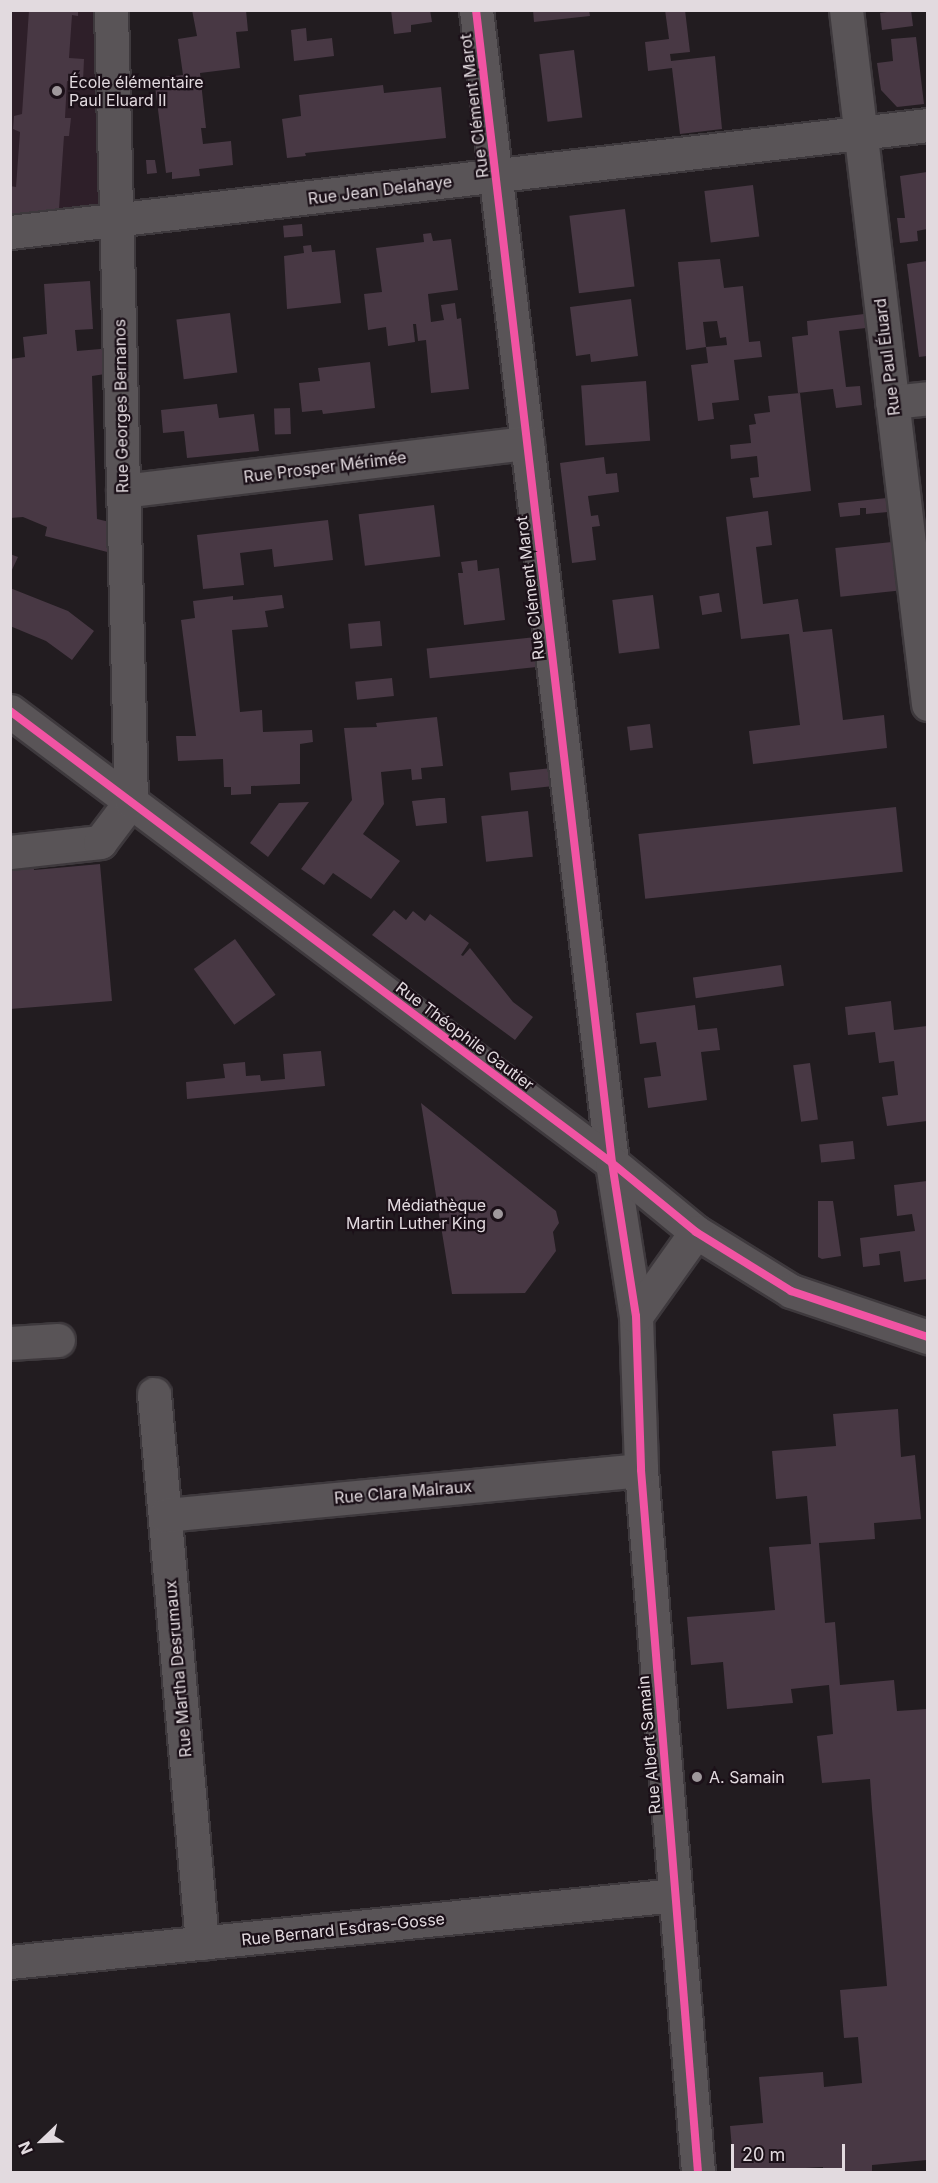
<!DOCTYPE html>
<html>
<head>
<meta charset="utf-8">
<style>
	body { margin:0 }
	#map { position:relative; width:938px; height:2183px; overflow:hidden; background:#221c20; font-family:Inter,sans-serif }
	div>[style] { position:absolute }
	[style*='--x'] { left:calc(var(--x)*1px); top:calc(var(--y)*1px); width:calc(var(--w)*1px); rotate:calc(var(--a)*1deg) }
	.built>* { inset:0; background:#2e1f29; transform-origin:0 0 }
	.building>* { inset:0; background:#483844; transform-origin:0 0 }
	.roads { filter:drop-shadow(2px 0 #3e393d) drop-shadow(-2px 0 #3e393d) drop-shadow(0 2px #3e393d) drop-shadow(0 -2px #3e393d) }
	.minor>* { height:33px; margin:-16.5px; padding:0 16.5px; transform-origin:16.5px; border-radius:16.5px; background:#595457 }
	.cycleway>* { height:8px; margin:-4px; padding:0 4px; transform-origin:4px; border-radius:4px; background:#f153a3 }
	.dots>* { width:16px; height:16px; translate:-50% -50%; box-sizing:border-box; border:3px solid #1b1018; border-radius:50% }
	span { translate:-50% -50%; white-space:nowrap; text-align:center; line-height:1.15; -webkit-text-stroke:4.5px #1b1018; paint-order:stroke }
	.poi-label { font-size:16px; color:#e2dadf }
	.left { translate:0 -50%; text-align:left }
	.right { translate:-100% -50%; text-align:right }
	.street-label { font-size:16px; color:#e2dadf }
	.frame { position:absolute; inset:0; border:12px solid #e2dadf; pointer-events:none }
	.north { position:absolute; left:12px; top:2111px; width:60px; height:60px; -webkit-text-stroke:4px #1b1018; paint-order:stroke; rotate:247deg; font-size:16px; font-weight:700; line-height:24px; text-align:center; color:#e2dadf }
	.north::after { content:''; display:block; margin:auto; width:21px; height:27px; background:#e2dadf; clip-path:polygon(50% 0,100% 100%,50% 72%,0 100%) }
	.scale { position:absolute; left:731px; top:2144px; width:114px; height:27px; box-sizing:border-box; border:3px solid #e2dadf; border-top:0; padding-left:8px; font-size:18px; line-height:21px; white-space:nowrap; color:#e2dadf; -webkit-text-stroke:4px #1b1018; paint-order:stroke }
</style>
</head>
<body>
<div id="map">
	<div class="built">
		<div style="left:10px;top:11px;width:90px;height:204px"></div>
	</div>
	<div class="building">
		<div style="clip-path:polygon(29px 10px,78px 10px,78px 16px,72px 15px,69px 58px,84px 59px,83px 82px,67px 81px,65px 118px,71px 118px,69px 136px,64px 136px,59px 209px,10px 215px,10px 186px,16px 187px,20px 132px,13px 129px,14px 116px,22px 114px)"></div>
		<div style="clip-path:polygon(192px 10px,246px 10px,248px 31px,236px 32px,240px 68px,200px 73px,206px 128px,201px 128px,203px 144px,231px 141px,233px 165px,199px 169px,200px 176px,172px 179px,172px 172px,166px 173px,154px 78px,183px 75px,178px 39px,197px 36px)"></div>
		<div style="clip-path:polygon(391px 10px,430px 10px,432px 22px,411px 25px,411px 32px,394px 34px)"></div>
		<div style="clip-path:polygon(533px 10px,589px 10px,590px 16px,534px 22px)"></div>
		<div style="clip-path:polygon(665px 10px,685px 10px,690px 52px,670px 54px,671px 61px,715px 56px,722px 129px,680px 134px,672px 68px,648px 71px,645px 42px,669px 39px)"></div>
		<div style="clip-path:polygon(901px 10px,911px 10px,913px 26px,882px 30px,880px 13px)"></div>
		<div style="clip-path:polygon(306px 28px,307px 41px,332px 38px,334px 56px,294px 61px,291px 30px)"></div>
		<div style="clip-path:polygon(916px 37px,924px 104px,897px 107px,881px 90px,877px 63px,893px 61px,891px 39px)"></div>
		<div style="left:574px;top:50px;width:68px;height:35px;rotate:83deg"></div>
		<div style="clip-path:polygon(383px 85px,384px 93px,441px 87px,446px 138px,305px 153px,306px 156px,287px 158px,282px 119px,301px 116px,299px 95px)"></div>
		<div style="clip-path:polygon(146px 160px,155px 160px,157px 173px,147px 174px)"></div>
		<div style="clip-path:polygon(927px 172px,927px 229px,917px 231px,918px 241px,900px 243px,897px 218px,905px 218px,900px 176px)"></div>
		<div style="left:753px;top:185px;width:52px;height:49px;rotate:83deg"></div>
		<div style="left:625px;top:209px;width:78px;height:56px;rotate:83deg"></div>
		<div style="left:302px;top:224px;width:12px;height:19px;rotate:85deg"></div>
		<div style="clip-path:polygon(431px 233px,433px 241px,451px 239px,458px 290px,428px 294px,431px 322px,444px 320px,441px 305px,455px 303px,457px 319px,461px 318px,469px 389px,431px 393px,426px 340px,418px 341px,416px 324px,413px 324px,415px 342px,388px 346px,386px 327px,368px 330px,364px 294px,382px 292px,376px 248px,424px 242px,423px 234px)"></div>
		<div style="clip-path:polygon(311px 245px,312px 252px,335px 250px,341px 303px,287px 309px,284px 256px,304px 253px,303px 246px)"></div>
		<div style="clip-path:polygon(720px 259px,724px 288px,743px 286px,749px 342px,760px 341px,762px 357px,734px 360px,739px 400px,712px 403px,714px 419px,698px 421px,691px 365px,708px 363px,706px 347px,727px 345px,726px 337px,720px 338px,717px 321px,703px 322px,706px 347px,686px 350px,678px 262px)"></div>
		<div style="clip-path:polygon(927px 261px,927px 356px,919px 357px,907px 264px)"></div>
		<div style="clip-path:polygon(90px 281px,93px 329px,75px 330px,77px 351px,112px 348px,112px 373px,92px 376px,97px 519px,118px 524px,119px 555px,45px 536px,47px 527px,23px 517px,10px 518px,10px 359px,25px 357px,23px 337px,47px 334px,44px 284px)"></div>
		<div style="clip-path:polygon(631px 299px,638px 356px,591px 362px,590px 354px,576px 356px,570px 307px)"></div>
		<div style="left:230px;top:313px;width:60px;height:54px;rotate:83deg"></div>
		<div style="clip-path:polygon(864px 314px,866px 328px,839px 331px,846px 387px,860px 386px,862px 405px,836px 408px,833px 389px,798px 393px,792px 337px,808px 335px,807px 321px)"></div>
		<div style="clip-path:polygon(370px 362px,375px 408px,323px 414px,322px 410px,302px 412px,299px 383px,320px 381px,318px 368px)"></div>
		<div style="left:646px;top:381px;width:60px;height:65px;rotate:86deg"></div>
		<div style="clip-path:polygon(800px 393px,811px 491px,753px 498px,750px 478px,759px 477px,757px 456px,731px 459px,730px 445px,751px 443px,749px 425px,756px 424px,754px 414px,770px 412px,768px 396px)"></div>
		<div style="clip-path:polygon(217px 404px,219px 418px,254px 414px,259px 451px,187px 458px,184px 431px,163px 433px,161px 410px)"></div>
		<div style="left:290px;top:408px;width:26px;height:16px;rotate:88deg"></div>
		<div style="clip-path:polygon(604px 457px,606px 474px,617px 473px,619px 492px,588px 496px,591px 516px,598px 515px,600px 526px,592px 527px,596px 560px,572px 563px,560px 463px)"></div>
		<div style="clip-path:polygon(887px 498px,888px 512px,866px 514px,866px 508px,860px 508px,860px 515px,840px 517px,838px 503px)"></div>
		<div style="left:434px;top:505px;width:52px;height:76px;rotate:83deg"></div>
		<div style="clip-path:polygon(768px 511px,772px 545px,756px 547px,763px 604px,798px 599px,803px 632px,832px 629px,843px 720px,884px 715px,887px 748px,753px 764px,749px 731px,800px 725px,789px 634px,741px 639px,726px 517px)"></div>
		<div style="clip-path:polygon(328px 520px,333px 560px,274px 567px,272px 549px,240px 553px,244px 585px,203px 589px,197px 535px)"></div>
		<div style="left:892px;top:542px;width:49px;height:57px;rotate:84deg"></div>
		<div style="clip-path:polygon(10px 554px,18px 557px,10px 574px)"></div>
		<div style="clip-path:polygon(477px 560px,478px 571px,499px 568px,505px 620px,464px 625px,458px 573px,463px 573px,461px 562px)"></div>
		<div style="clip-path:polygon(10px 588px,68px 611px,94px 631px,72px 660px,46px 641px,10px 626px)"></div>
		<div style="left:719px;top:593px;width:19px;height:20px;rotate:81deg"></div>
		<div style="clip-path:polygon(282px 595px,284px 608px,265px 611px,268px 627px,232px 630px,240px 712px,262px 710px,263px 732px,312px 730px,313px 742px,300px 744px,300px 784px,251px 786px,251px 794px,231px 795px,231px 787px,224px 787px,223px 759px,178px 761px,176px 736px,196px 736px,181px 620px,195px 618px,193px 601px,233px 596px,233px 600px)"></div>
		<div style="left:653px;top:595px;width:54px;height:41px;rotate:83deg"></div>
		<div style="left:380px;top:621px;width:25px;height:32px;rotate:85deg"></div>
		<div style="left:536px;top:637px;width:30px;height:110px;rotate:84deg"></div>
		<div style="left:392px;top:678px;width:18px;height:37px;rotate:84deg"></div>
		<div style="clip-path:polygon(437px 717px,443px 766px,421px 768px,422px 779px,412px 780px,411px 769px,381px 772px,384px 804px,363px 834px,400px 861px,371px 899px,333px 873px,324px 885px,301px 869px,352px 800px,344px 728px,377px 727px,376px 723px)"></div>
		<div style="left:650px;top:724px;width:24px;height:23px;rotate:83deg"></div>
		<div style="left:552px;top:768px;width:18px;height:43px;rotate:84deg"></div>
		<div style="clip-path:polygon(439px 798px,445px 798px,447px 823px,416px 826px,412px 801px)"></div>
		<div style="clip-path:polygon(309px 802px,268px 857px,250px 843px,279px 803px)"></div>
		<div style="left:896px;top:807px;width:65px;height:259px;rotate:84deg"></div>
		<div style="left:528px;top:811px;width:46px;height:47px;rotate:84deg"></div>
		<div style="clip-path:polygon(33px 855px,34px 870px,100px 864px,112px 1001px,10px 1009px,10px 857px)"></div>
		<div style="clip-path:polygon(394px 910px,406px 920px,413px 911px,425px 921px,430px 914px,469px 943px,461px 955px,463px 956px,470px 948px,513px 1002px,533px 1017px,515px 1040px,372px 935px)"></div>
		<div style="left:235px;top:939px;width:69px;height:51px;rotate:54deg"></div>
		<div style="left:781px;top:965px;width:21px;height:89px;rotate:82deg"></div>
		<div style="clip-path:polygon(891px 1001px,894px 1030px,927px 1026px,927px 1121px,887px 1126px,882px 1097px,898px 1095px,894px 1061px,879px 1063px,875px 1032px,848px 1035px,845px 1007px)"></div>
		<div style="clip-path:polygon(695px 1005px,698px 1030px,717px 1028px,720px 1050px,701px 1052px,707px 1100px,648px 1108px,644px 1078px,661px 1076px,656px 1042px,640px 1044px,636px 1013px)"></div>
		<div style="clip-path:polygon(321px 1051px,325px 1086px,187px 1099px,186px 1082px,225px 1078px,223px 1064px,245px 1062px,246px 1076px,260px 1075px,261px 1081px,285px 1079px,283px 1054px)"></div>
		<div style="left:810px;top:1063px;width:57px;height:17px;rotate:82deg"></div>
		<div style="clip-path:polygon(421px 1103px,556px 1211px,559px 1223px,553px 1232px,556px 1251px,525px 1293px,452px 1294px)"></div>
		<div style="left:853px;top:1141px;width:18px;height:34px;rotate:84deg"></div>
		<div style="clip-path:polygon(927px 1181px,927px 1279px,904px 1282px,900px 1251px,879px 1254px,880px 1265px,863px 1267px,860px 1238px,915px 1231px,912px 1214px,897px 1216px,894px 1185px)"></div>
		<div style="clip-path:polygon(818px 1201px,833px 1201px,841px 1256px,822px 1259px,818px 1257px)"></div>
		<div style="clip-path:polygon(898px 1409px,901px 1457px,915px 1455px,921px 1519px,874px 1523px,875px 1539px,819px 1543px,825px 1623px,835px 1622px,840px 1685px,894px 1680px,897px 1711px,927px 1709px,927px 2160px,872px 2165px,872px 2172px,823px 2172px,823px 2167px,734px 2172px,730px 2126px,763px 2123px,759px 2077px,823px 2072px,824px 2087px,862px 2083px,858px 2037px,844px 2038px,840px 1990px,887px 1986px,872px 1809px,870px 1779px,822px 1783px,817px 1736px,833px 1734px,829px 1685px,791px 1689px,793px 1703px,727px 1709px,723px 1662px,691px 1665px,687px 1617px,775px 1610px,769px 1547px,811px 1544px,807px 1496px,776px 1499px,772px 1451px,836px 1446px,833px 1414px)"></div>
	</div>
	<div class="roads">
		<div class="minor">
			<div style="--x:476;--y:10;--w:1161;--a:83.27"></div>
			<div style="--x:612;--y:1163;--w:155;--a:81.1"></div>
			<div style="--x:636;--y:1316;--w:154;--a:88.1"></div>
			<div style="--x:641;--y:1470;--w:704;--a:85.36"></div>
			<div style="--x:846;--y:10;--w:699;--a:83.26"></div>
			<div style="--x:10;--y:232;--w:924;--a:-6.65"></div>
			<div style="--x:892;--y:402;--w:36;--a:-6"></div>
			<div style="--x:123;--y:491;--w:407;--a:-6.8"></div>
			<div style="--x:10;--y:711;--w:753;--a:36.9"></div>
			<div style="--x:612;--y:1163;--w:109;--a:39.4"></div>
			<div style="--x:696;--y:1232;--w:112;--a:31.8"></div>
			<div style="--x:791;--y:1291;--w:145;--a:18.6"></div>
			<div style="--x:10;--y:852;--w:91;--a:-6.3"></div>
			<div style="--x:100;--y:842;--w:51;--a:-52.9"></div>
			<div style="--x:131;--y:801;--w:791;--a:-91.45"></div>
			<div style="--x:636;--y:1316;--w:103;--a:-54.5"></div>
			<div style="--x:10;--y:1343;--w:48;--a:-3.6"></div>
			<div style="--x:154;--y:1394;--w:551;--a:85"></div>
			<div style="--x:165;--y:1515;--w:478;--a:-5.4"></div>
			<div style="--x:10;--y:1962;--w:668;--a:-5.75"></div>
		</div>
	</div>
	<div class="cycleway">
		<div style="--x:476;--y:10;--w:1161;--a:83.27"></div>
		<div style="--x:612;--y:1163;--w:155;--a:81.1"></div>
		<div style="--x:636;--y:1316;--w:154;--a:88.1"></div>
		<div style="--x:641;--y:1470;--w:704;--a:85.36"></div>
		<div style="--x:10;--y:711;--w:753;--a:36.9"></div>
		<div style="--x:612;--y:1163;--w:109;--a:39.4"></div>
		<div style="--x:696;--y:1232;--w:112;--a:31.8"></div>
		<div style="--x:791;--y:1291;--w:145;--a:18.6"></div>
	</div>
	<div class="dots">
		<div style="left:57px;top:91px;background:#9f989c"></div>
		<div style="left:498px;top:1214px;background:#9f989c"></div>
		<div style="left:697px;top:1777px;background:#9f989c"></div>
	</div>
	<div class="poi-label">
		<span class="left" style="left:69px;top:91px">École élémentaire<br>Paul Eluard II</span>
		<span class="right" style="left:486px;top:1214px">Médiathèque<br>Martin Luther King</span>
		<span class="left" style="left:709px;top:1777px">A. Samain</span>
	</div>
	<div class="street-label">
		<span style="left:474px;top:106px;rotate:-97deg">Rue Clément Marot</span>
		<span style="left:380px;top:190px;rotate:-7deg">Rue Jean Delahaye</span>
		<span style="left:887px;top:357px;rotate:-97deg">Rue Paul Éluard</span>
		<span style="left:121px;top:406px;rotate:-91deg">Rue Georges Bernanos</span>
		<span style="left:325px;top:467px;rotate:-7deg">Rue Prosper Mérimée</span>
		<span style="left:530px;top:588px;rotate:-97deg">Rue Clément Marot</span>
		<span style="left:465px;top:1036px;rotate:37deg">Rue Théophile Gautier</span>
		<span style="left:403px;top:1492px;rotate:-5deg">Rue Clara Malraux</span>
		<span style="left:178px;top:1669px;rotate:-95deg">Rue Martha Desrumaux</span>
		<span style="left:649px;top:1745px;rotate:-95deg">Rue Albert Samain</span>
		<span style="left:343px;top:1929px;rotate:-6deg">Rue Bernard Esdras-Gosse</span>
	</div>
	<div class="frame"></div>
	<div class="north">N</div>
	<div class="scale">20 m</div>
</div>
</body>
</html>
